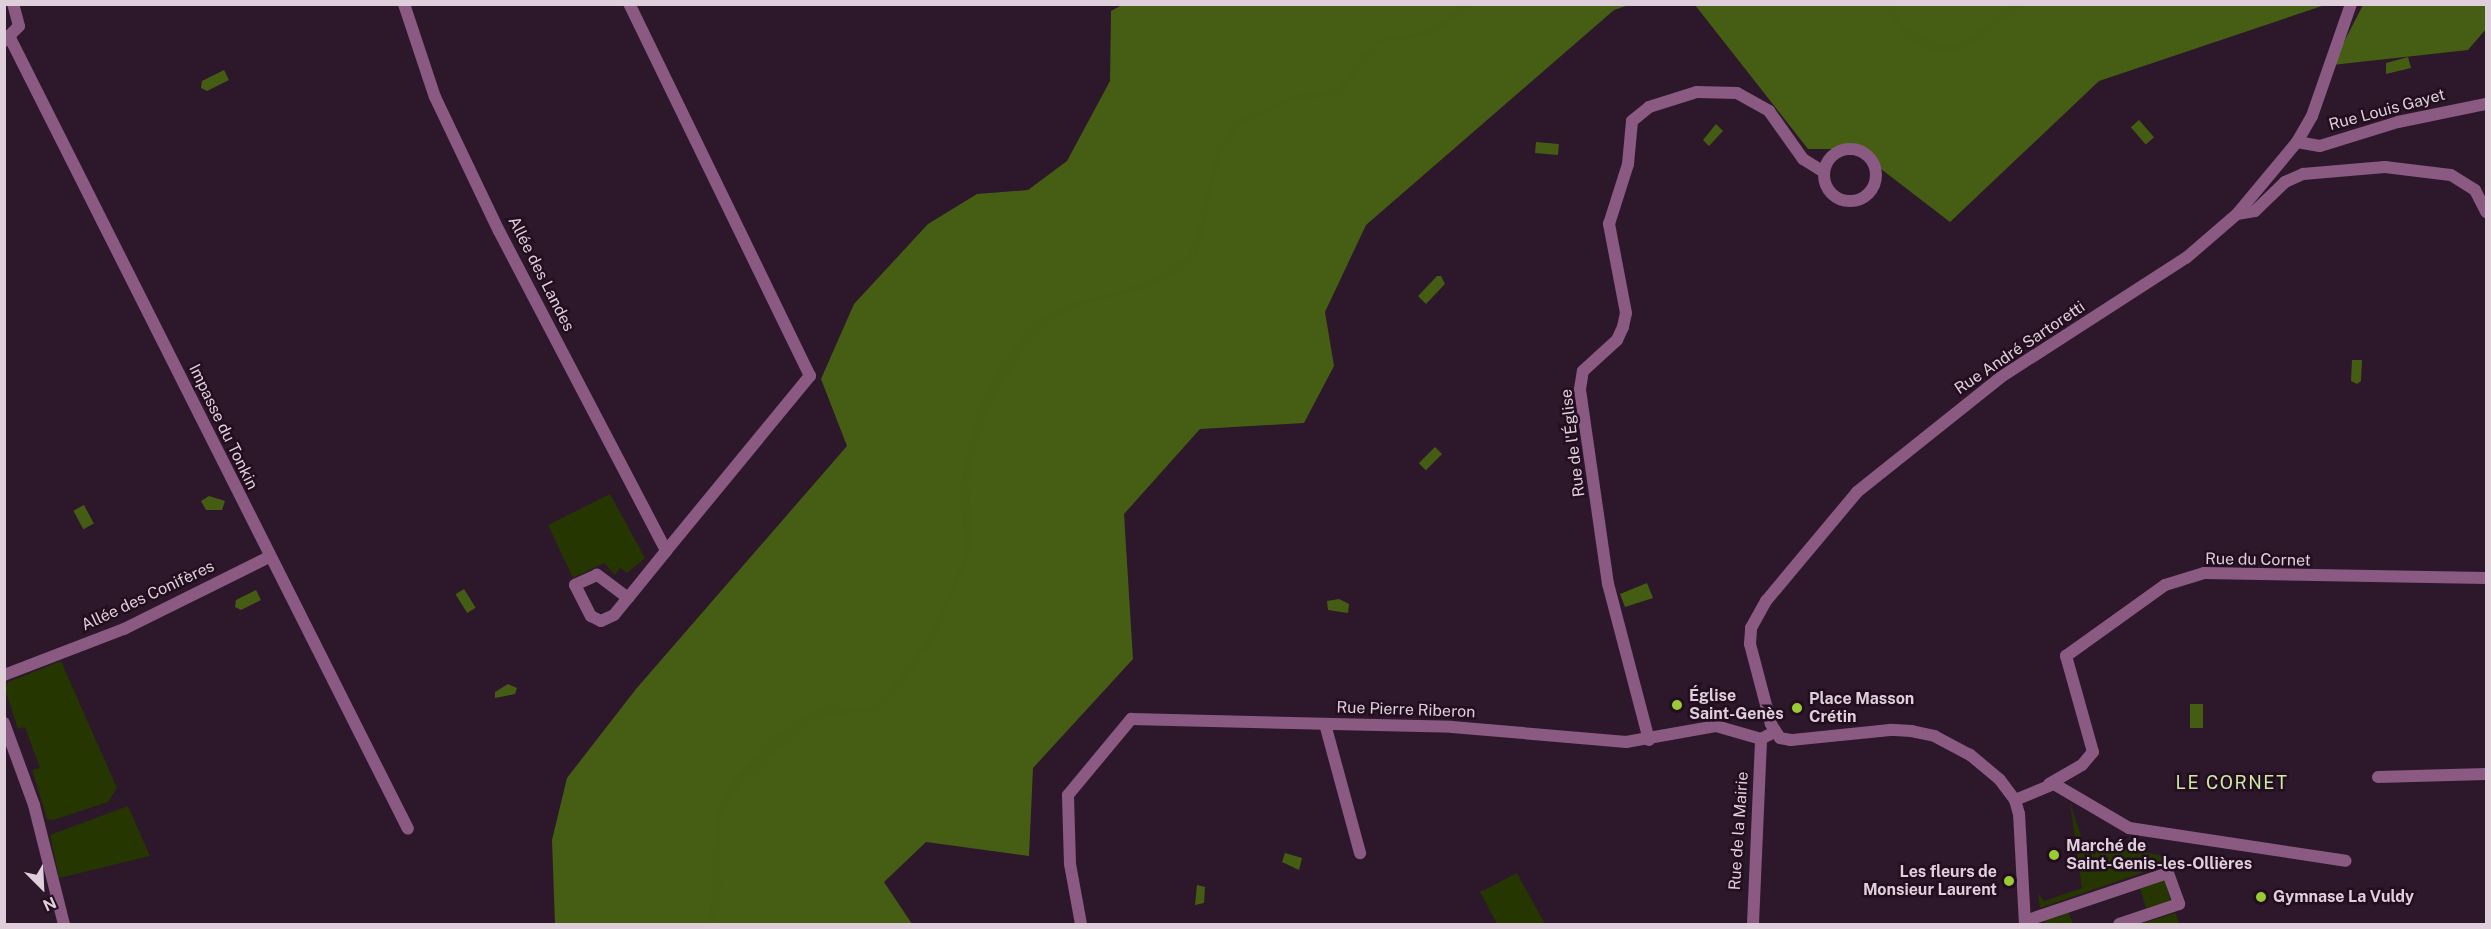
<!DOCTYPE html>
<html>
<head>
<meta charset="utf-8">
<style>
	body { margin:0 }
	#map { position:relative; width:2491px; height:929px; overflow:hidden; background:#2d172a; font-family:"Public Sans",sans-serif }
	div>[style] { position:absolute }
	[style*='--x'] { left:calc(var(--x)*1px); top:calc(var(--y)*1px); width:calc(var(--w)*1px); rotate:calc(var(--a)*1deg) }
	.green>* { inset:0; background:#253600; transform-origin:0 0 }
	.forest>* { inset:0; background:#465e14 }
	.water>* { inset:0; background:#455d12; transform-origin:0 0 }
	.stream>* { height:4.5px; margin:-2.25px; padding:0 2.25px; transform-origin:2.25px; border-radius:2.25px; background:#455d12 }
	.pedestrian>* { height:12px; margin:-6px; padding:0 6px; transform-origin:6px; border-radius:6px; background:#8a5a82 }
	.minor>* { height:12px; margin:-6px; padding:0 6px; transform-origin:6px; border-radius:6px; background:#8a5a82 }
	.minor>.ring { margin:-6px; padding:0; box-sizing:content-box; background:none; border:12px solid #8a5a82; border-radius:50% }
	.tertiary>* { height:12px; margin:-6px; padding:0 6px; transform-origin:6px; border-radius:6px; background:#8a5a82 }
	.dots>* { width:16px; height:16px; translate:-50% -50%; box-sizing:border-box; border:3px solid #230e20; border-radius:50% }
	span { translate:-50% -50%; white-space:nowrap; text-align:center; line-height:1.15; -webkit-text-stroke:5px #230e20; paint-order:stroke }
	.street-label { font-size:16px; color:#decfdb }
	.poi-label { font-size:16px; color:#decfdb; font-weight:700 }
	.left { translate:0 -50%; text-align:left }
	.right { translate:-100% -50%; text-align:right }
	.neighbourhood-label { font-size:18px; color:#cdeba2; letter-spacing:1.5px }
	.frame { position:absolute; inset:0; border:6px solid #decfdb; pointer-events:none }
	.north { position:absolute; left:12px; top:857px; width:60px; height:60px; -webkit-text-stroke:4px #230e20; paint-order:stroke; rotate:156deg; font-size:16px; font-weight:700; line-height:24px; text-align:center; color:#decfdb }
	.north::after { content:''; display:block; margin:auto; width:21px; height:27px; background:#decfdb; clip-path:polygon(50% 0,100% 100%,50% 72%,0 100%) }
</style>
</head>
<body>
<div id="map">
	<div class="green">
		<div style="clip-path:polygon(610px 494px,645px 558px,627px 573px,620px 568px,615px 575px,604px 563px,573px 578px,548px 525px)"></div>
		<div style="clip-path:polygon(61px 661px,117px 788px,108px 802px,53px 820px,47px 819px,32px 770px,40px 768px,25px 727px,18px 729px,5px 689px,8px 682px)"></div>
		<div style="clip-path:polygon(2070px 802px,2084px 845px,2086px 840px,2168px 857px,2168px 864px,2040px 908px,2038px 893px,2044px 901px,2082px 888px)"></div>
		<div style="clip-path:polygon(128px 806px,150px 856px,59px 878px,50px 835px)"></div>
		<div style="clip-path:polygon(1517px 873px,1545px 924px,1497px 924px,1480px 892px)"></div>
		<div style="left:2164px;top:877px;width:25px;height:26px;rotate:74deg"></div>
		<div style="clip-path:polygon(2068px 911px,2073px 924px,2046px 924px,2044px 919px)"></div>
		<div style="clip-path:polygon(2176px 913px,2179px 924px,2139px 924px)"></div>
	</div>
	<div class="forest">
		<div style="clip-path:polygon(1124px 4px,1629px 5px,1614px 10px,1366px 225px,1325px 312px,1334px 366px,1304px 423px,1200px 429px,1124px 514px,1133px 659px,1033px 768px,1029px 856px,926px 842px,884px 882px,912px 924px,555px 924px,552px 840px,567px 778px,636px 689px,847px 446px,821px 379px,854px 304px,928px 224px,977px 194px,1028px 190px,1067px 161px,1110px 81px,1111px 11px)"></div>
		<div style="clip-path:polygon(1695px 5px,2325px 5px,2099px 81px,1950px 222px,1855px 149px,1808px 149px)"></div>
		<div style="clip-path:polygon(2363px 5px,2486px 5px,2486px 29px,2468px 50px,2332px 65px)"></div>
	</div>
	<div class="water">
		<div style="clip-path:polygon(1464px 5px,1470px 5px,1443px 28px,1423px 37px,1379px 42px,1341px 94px,1292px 101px,1238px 128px,1221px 152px,1199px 251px,1177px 273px,1142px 288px,1065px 309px,1029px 332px,984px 401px,976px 448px,964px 482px,970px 553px,933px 640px,905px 682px,877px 712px,821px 710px,774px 744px,733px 786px,720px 819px,719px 881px,713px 924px,709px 924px,717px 813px,728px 785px,778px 733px,812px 711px,830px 705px,874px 709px,928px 639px,965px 558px,960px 487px,977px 410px,1006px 357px,1030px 325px,1064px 306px,1147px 284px,1175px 271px,1199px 247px,1201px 215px,1217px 148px,1236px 122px,1293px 96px,1339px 91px,1381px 37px,1423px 34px)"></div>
		<div style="clip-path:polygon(1884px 5px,1890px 5px,1908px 32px,1941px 49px,1972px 36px,2011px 5px,2024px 5px,1975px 42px,1955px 51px,1938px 53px,1904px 36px)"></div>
		<div style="clip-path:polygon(2408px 57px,2411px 68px,2386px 74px,2386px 63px)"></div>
		<div style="clip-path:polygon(224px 70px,229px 80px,207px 91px,201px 88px,202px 81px)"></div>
		<div style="left:2139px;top:120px;width:23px;height:11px;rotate:49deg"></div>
		<div style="clip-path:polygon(1716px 124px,1723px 131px,1709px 146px,1703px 140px)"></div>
		<div style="left:1536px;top:142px;width:23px;height:11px;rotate:5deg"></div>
		<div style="clip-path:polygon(1437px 276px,1441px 276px,1445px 284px,1426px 304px,1418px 296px)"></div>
		<div style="clip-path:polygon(2352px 360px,2362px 360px,2361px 381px,2357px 384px,2351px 381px)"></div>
		<div style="left:1435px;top:447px;width:10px;height:23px;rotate:45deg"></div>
		<div style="clip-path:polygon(209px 496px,225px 501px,222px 510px,206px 510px,201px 501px)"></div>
		<div style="left:84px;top:505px;width:21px;height:12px;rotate:62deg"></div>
		<div style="clip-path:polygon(1647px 583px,1653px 598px,1625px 607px,1620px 594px)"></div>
		<div style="left:464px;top:589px;width:22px;height:10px;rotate:58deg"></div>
		<div style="clip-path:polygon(256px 590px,261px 600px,241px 610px,235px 607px,236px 600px)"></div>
		<div style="clip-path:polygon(1339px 599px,1349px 604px,1348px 613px,1328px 610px,1327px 601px)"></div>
		<div style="clip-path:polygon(508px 684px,517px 688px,515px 694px,495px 698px,495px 692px)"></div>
		<div style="left:2190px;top:704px;width:13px;height:24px"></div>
		<div style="clip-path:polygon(1285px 853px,1302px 858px,1299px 870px,1282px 862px)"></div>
		<div style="clip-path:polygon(1197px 885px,1205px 887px,1204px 903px,1195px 905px)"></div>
	</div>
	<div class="stream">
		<div style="--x:1899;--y:22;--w:10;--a:53"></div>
		<div style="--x:1905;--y:30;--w:44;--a:25.4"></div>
		<div style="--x:1416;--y:35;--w:42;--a:-27.2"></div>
		<div style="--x:1453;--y:16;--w:15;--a:-53"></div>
		<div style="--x:1289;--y:98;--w:50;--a:-8"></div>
		<div style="--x:1339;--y:91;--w:46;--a:-53.9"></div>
		<div style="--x:1130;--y:289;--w:18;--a:-16"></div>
		<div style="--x:1147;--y:284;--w:54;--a:-32.8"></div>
		<div style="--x:1192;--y:255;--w:43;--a:-75.3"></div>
		<div style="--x:976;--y:440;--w:30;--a:-76"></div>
		<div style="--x:983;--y:411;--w:84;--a:-59.2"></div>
		<div style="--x:1026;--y:339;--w:33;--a:-41"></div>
		<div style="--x:1051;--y:317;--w:34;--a:-23"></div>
		<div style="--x:969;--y:552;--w:71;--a:-92.4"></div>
		<div style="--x:966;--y:481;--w:16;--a:-76"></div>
		<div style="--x:927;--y:648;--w:34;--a:-63"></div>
		<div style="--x:723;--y:804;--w:31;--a:-54"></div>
		<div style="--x:741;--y:779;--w:93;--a:-41.9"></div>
		<div style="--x:810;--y:717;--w:38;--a:-9"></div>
		<div style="--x:714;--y:924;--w:48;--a:-84.1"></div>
	</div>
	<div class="pedestrian">
		<div style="--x:2025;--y:921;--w:151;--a:-18.6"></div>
		<div style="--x:2168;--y:873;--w:33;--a:70"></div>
		<div style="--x:2179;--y:904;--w:63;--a:161.6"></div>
	</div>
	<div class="minor">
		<div style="--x:404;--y:4;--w:98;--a:71.6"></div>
		<div style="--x:435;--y:97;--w:148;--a:64.5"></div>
		<div style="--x:499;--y:231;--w:361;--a:62.4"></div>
		<div style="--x:10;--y:38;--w:885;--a:63.29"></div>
		<div style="--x:2297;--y:142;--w:23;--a:10"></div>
		<div style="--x:2320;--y:146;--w:82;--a:-17.1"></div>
		<div style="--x:2398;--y:122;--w:90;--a:-11.6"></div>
		<div class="ring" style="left:1824px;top:149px;width:40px;height:40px"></div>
		<div style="--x:2237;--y:214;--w:18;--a:-9"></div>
		<div style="--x:2255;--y:211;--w:42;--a:-44"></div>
		<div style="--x:2285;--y:182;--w:20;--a:-24"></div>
		<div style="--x:2303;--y:174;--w:82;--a:-4.9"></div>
		<div style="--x:2385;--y:167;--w:66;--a:6.9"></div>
		<div style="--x:2451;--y:175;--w:28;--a:32"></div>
		<div style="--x:2475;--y:190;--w:25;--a:63"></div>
		<div style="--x:628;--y:598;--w:39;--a:-143"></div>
		<div style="--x:597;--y:575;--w:24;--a:156"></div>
		<div style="--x:575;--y:585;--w:35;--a:63"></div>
		<div style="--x:591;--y:616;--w:11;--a:27"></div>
		<div style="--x:601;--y:621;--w:14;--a:-25"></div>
		<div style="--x:614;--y:615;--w:22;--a:-51"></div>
		<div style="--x:628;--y:598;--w:60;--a:-51"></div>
		<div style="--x:666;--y:551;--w:227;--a:-50.6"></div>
		<div style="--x:810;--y:376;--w:414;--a:-115.9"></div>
		<div style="--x:4;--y:675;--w:129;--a:-21"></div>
		<div style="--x:124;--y:629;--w:162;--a:-26.4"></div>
		<div style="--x:4;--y:723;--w:87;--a:69.9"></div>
		<div style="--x:34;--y:805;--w:123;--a:75.9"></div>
		<div style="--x:1325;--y:724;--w:134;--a:74.8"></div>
		<div style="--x:1649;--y:740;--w:161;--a:-104.7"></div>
		<div style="--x:1608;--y:584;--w:197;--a:-98.2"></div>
		<div style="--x:1580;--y:389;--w:18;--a:-81"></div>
		<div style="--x:1583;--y:371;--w:46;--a:-42.4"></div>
		<div style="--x:1617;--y:340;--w:14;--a:-65"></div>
		<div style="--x:1623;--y:327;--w:14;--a:-78"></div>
		<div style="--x:1626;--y:313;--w:91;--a:-100.8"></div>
		<div style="--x:1609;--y:224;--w:63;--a:-72.4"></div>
		<div style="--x:1628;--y:164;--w:43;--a:-84.7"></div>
		<div style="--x:1632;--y:121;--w:22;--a:-39"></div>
		<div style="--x:1649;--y:107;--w:50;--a:-17.4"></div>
		<div style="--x:1697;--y:92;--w:40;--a:1.4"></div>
		<div style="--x:1737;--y:93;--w:37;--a:29"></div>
		<div style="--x:1769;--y:111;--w:59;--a:54.7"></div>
		<div style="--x:1803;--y:159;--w:25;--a:32"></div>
		<div style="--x:2378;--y:777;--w:108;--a:-1.6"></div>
		<div style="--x:2049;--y:784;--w:38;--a:-30"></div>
		<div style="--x:2082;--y:765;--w:17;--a:-50"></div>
		<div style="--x:2093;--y:752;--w:100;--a:-105.7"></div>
		<div style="--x:2066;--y:656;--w:122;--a:-35.6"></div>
		<div style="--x:2165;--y:585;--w:41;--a:-17.1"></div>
		<div style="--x:2204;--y:573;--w:282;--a:1"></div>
		<div style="--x:2015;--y:800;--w:42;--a:-22.3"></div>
		<div style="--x:2054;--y:784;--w:87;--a:30.4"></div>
		<div style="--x:2129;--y:828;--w:219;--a:8.6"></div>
		<div style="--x:1081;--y:924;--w:61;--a:-100.4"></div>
		<div style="--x:1070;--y:864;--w:69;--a:-91.7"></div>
		<div style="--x:1068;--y:795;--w:99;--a:-50.3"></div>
		<div style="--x:1131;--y:719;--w:321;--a:1.4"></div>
		<div style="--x:1452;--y:727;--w:175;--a:4.9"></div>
		<div style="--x:1626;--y:742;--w:91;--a:-10.1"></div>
		<div style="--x:1716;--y:726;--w:47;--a:16.1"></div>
		<div style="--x:1761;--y:739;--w:15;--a:-28"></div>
		<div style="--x:1753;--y:924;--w:185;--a:-87.5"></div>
	</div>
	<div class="tertiary">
		<div style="--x:4;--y:41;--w:21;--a:-45"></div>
		<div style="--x:19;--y:26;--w:23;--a:-105"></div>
		<div style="--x:2025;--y:924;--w:110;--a:-93.1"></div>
		<div style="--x:2019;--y:814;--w:15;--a:-106"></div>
		<div style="--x:2015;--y:800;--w:26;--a:-127"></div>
		<div style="--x:1999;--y:779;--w:38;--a:-140"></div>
		<div style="--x:1970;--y:755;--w:40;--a:-152"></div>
		<div style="--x:1935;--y:736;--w:24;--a:-168"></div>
		<div style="--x:1912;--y:731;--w:22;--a:-177"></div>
		<div style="--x:1890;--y:730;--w:100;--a:174.2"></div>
		<div style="--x:1791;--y:740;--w:11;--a:-170"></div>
		<div style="--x:1780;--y:738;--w:17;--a:-123"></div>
		<div style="--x:1771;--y:724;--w:83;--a:-104.7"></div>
		<div style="--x:1750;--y:644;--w:16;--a:-86"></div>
		<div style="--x:1751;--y:628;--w:31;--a:-61"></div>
		<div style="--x:1766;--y:601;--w:142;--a:-50.1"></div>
		<div style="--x:1857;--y:492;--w:184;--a:-38.6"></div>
		<div style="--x:2001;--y:377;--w:220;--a:-32.8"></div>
		<div style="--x:2186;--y:258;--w:67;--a:-40.8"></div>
		<div style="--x:2237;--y:214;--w:94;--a:-50.2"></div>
		<div style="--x:2297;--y:142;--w:30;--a:-60"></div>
		<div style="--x:2312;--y:116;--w:119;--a:-70.8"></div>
	</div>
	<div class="dots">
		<div style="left:1677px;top:705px;background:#9acb34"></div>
		<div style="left:1797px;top:708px;background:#9acb34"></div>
		<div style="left:2054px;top:855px;background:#9acb34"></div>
		<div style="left:2009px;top:881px;background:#9acb34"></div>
		<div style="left:2261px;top:897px;background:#9acb34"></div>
	</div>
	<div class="street-label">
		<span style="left:2387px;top:110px;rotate:-15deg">Rue Louis Gayet</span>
		<span style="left:541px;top:274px;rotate:63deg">Allée des Landes</span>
		<span style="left:2020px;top:348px;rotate:-34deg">Rue André Sartoretti</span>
		<span style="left:223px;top:427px;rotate:64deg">Impasse du Tonkin</span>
		<span style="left:1573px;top:443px;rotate:-97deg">Rue de l'Église</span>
		<span style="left:2258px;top:560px;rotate:1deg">Rue du Cornet</span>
		<span style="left:148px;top:596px;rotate:-25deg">Allée des Conifères</span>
		<span style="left:1406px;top:710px;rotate:2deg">Rue Pierre Riberon</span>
		<span style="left:1739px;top:831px;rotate:-86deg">Rue de la Mairie</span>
	</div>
	<div class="poi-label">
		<span class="left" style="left:1689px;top:705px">Église<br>Saint-Genès</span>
		<span class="left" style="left:1809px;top:708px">Place Masson<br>Crétin</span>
		<span class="left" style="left:2066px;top:855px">Marché de<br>Saint-Genis-les-Ollières</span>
		<span class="right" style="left:1997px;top:881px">Les fleurs de<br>Monsieur Laurent</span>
		<span class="left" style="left:2273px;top:897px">Gymnase La Vuldy</span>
	</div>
	<div class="neighbourhood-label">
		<span style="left:2232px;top:783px">LE CORNET</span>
	</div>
	<div class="frame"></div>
	<div class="north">N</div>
</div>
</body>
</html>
